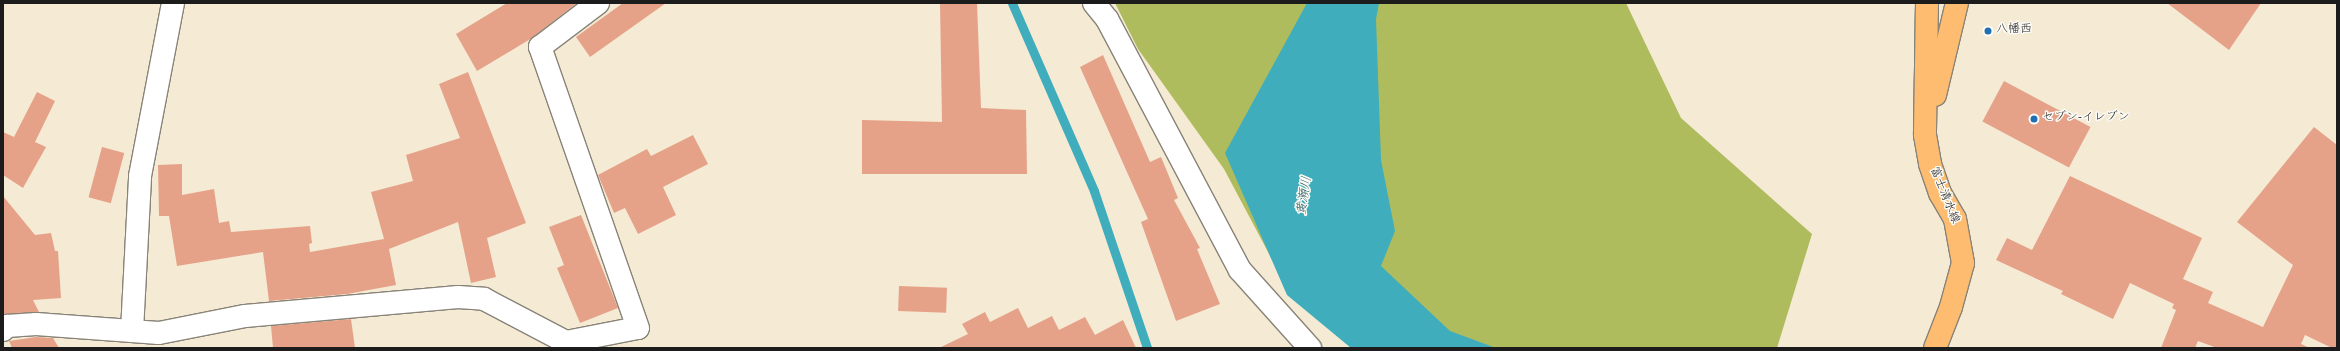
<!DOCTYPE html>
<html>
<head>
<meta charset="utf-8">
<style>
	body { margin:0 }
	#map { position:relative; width:2340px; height:351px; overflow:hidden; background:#f5ead4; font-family:"Gochi Hand","Klee One",sans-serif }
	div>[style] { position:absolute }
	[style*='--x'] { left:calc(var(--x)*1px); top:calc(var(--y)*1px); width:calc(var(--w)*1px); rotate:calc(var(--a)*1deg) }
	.green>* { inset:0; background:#afbc5e }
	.water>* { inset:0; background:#3fadbc }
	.stream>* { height:9px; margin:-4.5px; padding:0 4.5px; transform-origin:4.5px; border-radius:4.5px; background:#3fadbc }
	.building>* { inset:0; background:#e5a289; transform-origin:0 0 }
	.roads { filter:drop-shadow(1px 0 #888378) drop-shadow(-1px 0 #888378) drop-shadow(0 1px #888378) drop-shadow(0 -1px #888378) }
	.minor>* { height:22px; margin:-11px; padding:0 11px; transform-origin:11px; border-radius:11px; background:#fff }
	.major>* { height:22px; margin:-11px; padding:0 11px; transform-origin:11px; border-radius:11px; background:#febc70 }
	.dots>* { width:11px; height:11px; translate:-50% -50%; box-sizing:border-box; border:2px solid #fdfcf7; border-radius:50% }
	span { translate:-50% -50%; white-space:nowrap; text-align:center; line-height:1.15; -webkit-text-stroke:3px #fdfcf7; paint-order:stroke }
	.poi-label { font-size:12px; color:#1c1c1c }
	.left { translate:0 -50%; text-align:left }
	.street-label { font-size:12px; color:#1c1c1c }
	.water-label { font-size:13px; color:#2c5d64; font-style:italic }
	.frame { position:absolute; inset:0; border:4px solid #1c1c1c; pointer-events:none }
</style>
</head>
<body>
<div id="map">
	<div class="green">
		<div style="clip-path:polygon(1115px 3px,1626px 3px,1681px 118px,1812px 234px,1777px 348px,1364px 348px,1293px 299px,1224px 169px,1138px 49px)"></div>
	</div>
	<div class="water">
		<div style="clip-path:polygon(1307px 3px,1379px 3px,1376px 19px,1381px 160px,1395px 231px,1381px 266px,1450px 331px,1496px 348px,1351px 348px,1287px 295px,1225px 153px)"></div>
	</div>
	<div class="stream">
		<div style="--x:1012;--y:3;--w:205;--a:66.4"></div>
		<div style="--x:1094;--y:191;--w:166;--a:71.3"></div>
	</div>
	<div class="building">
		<div style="clip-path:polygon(507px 3px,577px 3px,532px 38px,477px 71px,456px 34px)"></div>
		<div style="clip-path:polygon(623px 3px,666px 3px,590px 57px,576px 37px)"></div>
		<div style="clip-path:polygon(940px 3px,977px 3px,981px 108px,1026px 110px,1027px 174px,862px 174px,862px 120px,942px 122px)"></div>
		<div style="clip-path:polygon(2167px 3px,2261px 3px,2229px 50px)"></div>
		<div style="clip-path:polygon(1103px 55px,1150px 162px,1161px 157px,1178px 198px,1174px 200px,1200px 248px,1197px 249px,1220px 304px,1176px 321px,1141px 222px,1148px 219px,1080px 67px)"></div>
		<div style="clip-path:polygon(468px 72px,526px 223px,487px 238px,496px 277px,471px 283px,458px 222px,389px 249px,396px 285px,347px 294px,269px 301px,263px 252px,177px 266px,169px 216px,159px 216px,158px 165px,182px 164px,182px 195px,214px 189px,219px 223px,229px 221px,231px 232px,310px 226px,312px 243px,309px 244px,310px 252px,384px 239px,371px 192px,413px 181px,406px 155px,460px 138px,439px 84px)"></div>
		<div style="left:2004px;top:81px;width:98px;height:46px;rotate:28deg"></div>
		<div style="clip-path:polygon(37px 92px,55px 101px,35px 142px,46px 147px,23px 188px,3px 175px,3px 132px,14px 137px)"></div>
		<div style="clip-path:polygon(2314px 127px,2337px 145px,2337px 348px,2332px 348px,2305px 335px,2301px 344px,2310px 348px,2217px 348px,2198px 341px,2195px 348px,2161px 348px,2176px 310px,2172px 308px,2174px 304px,2130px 283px,2113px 319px,2061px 294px,2063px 291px,1996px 260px,2007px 238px,2032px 250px,2070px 176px,2202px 238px,2183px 279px,2213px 292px,2208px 303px,2263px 327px,2293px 265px,2237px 222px)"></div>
		<div style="clip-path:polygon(693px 135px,708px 164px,663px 187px,676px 215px,638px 234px,625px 208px,614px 213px,598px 175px,647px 149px,651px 156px)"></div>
		<div style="left:102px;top:147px;width:23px;height:52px;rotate:15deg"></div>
		<div style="clip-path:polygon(3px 196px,35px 235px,51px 233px,55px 251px,58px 251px,61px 298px,33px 300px,39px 312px,3px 315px)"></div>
		<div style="clip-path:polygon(581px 215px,618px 308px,580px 323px,557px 268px,564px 265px,549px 227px)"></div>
		<div style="left:899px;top:286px;width:48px;height:25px;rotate:2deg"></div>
		<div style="clip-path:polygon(1018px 308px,1028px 328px,1052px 316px,1059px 330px,1085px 317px,1095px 335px,1123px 320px,1136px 348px,939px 348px,968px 334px,962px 324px,985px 312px,990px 322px)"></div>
		<div style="clip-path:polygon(351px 319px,355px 348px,273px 348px,271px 326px)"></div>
		<div style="clip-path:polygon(36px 337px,53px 338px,59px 348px,12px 348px,9px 341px)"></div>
	</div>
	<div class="roads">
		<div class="minor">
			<div style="--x:1094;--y:3;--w:21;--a:51"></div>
			<div style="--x:1107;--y:19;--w:284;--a:62.1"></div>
			<div style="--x:1240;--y:270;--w:105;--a:48.1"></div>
			<div style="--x:3;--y:330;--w:6;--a:-45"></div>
			<div style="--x:7;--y:326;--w:29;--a:-4"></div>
			<div style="--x:36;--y:324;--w:123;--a:4.2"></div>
			<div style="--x:159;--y:333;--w:88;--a:-11.2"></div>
			<div style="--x:245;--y:316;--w:214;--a:-5.1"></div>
			<div style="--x:458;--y:297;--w:26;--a:4"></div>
			<div style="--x:484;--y:299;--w:93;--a:27.7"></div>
			<div style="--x:566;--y:342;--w:6;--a:81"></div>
			<div style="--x:132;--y:331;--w:155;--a:-87"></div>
			<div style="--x:140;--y:176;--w:176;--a:-79.2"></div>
			<div style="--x:566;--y:342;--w:73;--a:-11"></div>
			<div style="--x:638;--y:328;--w:298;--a:-109.2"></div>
			<div style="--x:540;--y:47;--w:73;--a:-37.2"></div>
		</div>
		<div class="major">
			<div style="--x:1927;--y:3;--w:132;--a:90.9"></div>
			<div style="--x:1925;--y:135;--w:29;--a:80"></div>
			<div style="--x:1930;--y:164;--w:31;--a:71"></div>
			<div style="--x:1940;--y:193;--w:30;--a:60"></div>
			<div style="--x:1955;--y:219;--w:45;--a:79.7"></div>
			<div style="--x:1963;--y:263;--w:46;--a:105.3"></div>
			<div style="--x:1951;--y:307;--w:44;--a:111.3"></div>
			<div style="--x:1935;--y:95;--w:95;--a:-76.6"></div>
		</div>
	</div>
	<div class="dots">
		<div style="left:1988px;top:31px;background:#1f6fb2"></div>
		<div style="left:2034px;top:119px;background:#1f6fb2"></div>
	</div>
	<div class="poi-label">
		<span class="left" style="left:1996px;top:31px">八幡西</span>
		<span class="left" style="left:2042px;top:119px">セブン-イレブン</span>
	</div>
	<div class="street-label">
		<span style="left:1943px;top:196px;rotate:68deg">富士清水線</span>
	</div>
	<div class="water-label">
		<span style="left:1306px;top:196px;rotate:-81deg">黄瀬川</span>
	</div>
	<div class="frame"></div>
</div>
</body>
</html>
